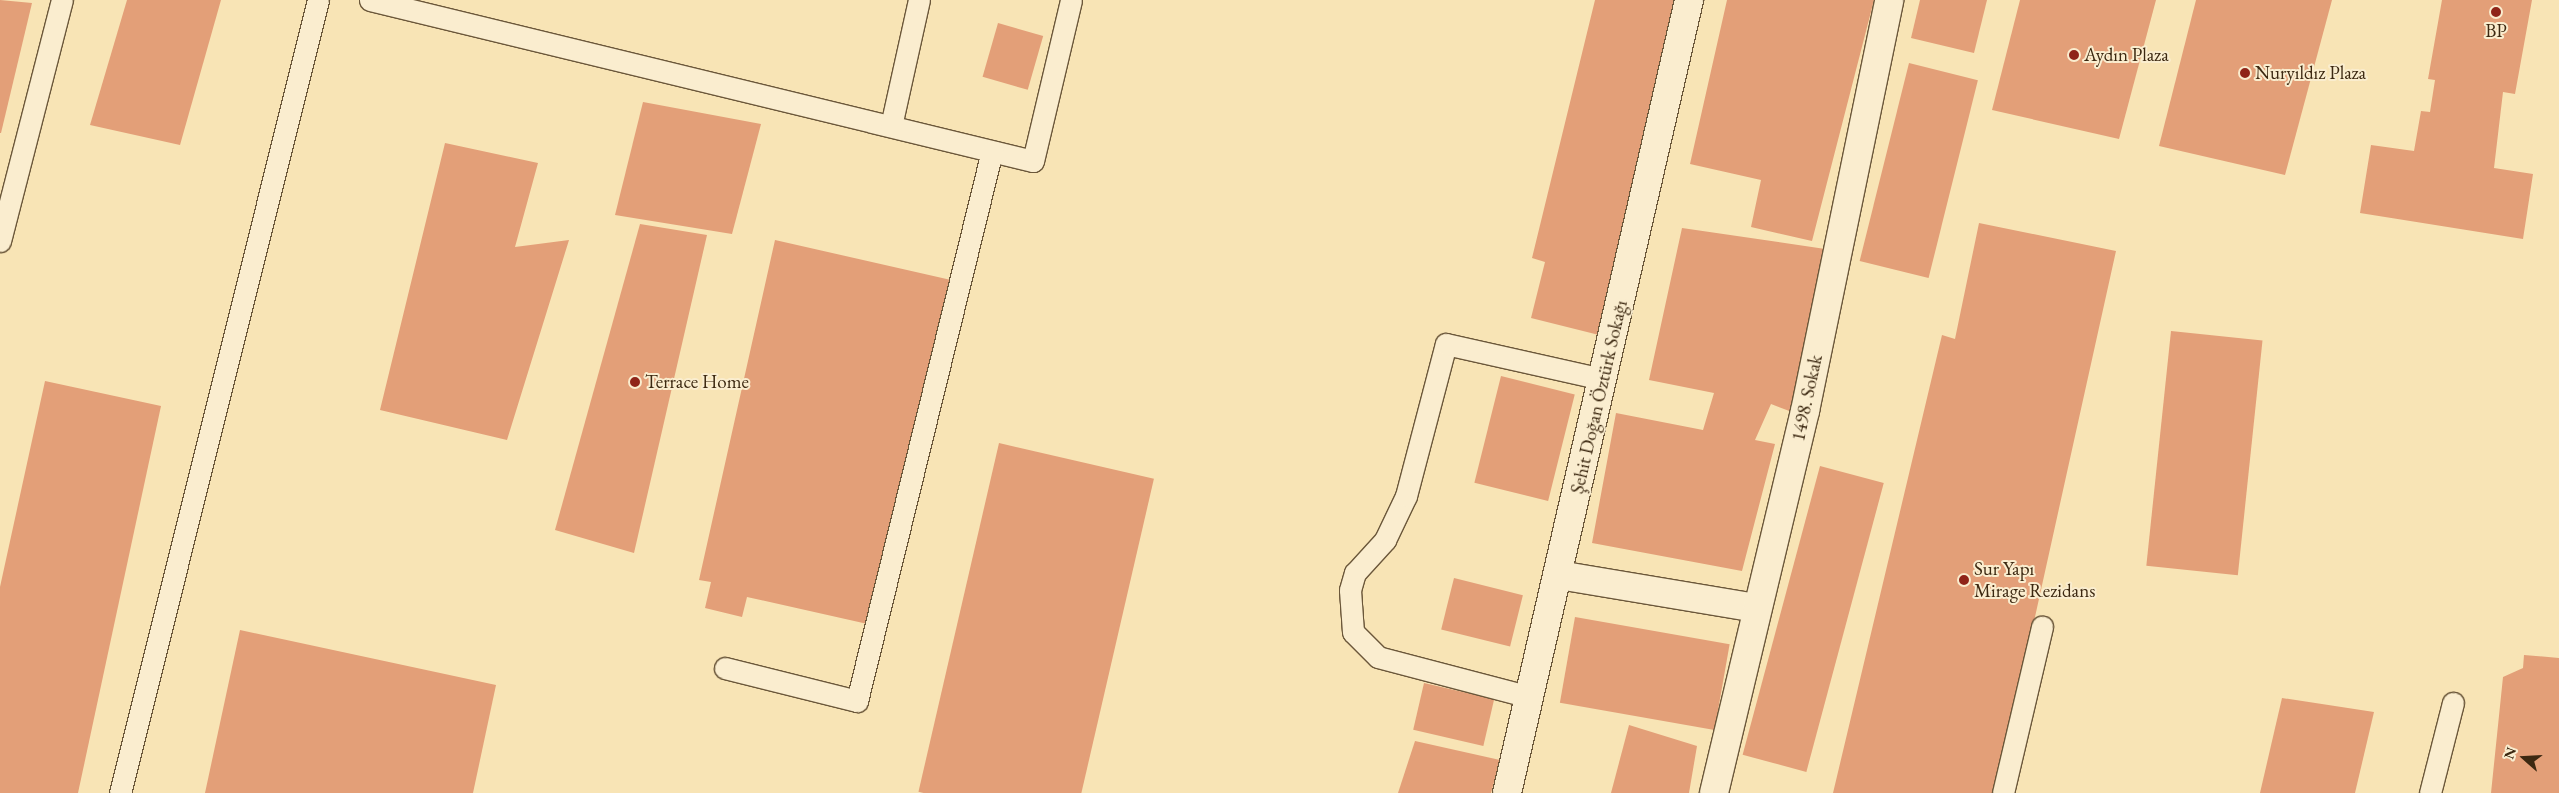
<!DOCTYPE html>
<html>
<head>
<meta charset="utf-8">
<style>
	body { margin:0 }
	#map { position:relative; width:2559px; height:793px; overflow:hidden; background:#f8e4b5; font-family:"EB Garamond",serif }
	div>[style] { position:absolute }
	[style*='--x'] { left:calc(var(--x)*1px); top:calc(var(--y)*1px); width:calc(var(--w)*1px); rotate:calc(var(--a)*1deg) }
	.building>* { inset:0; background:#e39f78; transform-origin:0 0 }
	.roads { filter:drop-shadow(1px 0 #6b573a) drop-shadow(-1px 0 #6b573a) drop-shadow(0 1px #6b573a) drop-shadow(0 -1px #6b573a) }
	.lane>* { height:21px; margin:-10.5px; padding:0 10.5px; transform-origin:10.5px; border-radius:10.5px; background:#faedcf }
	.street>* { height:28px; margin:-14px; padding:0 14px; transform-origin:14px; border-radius:14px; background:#faedcf }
	.dots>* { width:14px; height:14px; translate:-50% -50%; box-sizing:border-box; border:2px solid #faedcf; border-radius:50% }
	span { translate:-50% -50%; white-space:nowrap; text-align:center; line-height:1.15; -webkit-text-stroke:4px #faedcf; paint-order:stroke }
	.poi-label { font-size:19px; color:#3c2811 }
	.left { translate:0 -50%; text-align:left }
	.street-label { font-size:19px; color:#3c2811 }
	.north { position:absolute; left:2499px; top:733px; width:50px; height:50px; -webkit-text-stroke:4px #faedcf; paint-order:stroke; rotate:289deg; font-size:14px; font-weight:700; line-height:20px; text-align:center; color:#3c2811 }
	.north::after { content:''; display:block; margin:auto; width:18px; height:22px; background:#3c2811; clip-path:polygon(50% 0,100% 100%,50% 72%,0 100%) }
</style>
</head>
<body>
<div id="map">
	<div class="building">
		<div style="clip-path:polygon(0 0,32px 3px,1px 133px,0 133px)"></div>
		<div style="clip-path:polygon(127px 0,221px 0,180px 145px,90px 125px)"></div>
		<div style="clip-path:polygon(1595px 0,1680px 0,1599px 335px,1531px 318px,1545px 262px,1532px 258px)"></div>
		<div style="clip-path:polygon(1727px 0,1874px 0,1812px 241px,1751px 227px,1761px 180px,1690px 164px)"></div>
		<div style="clip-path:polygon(1920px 0,1987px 0,1974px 53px,1911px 38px)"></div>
		<div style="clip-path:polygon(2020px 0,2156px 0,2119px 139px,1992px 110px)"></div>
		<div style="clip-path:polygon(2196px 0,2332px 0,2285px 175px,2159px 146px)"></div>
		<div style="clip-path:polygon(2442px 0,2532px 0,2515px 94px,2503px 92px,2494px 168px,2533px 174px,2523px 239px,2360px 213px,2371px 145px,2414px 151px,2421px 111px,2430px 112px,2435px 80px,2428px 79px)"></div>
		<div style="left:998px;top:23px;width:47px;height:56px;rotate:16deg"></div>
		<div style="left:1909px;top:63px;width:71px;height:204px;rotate:14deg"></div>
		<div style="clip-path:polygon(643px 102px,761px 124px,732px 234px,615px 215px)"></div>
		<div style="clip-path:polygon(445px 143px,538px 163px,515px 247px,569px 240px,507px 440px,380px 410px)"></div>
		<div style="clip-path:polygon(1979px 223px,2116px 251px,1996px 793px,1833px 793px,1942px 335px,1955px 339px)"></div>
		<div style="clip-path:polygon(640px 224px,707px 235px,634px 553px,555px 530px)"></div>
		<div style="clip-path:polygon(1682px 228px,1832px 250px,1792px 412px,1771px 404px,1755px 440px,1775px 444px,1742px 571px,1592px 543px,1616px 413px,1703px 430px,1714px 393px,1649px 380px)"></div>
		<div style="clip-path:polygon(775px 240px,951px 280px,872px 625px,747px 597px,742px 617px,705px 608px,711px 582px,699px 580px)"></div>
		<div style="left:2171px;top:331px;width:92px;height:236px;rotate:6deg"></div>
		<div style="left:1501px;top:376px;width:76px;height:110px;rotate:14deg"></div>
		<div style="clip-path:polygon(45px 381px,161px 406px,78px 793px,0 793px,0 587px)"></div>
		<div style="left:999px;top:443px;width:159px;height:358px;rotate:13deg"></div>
		<div style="left:1820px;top:466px;width:66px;height:299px;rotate:15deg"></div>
		<div style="left:1454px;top:578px;width:71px;height:53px;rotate:14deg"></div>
		<div style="left:1575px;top:617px;width:157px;height:87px;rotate:10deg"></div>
		<div style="clip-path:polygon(240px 630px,496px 685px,473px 793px,205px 793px)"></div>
		<div style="clip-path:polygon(2524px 655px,2559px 658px,2559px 793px,2491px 793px,2503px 677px,2523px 668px)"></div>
		<div style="left:1424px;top:683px;width:72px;height:48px;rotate:13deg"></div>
		<div style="clip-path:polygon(2282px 698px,2374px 712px,2355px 793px,2260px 793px)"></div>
		<div style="clip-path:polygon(1629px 725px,1697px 746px,1689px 793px,1611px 793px)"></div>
		<div style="clip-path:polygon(1415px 741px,1500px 760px,1491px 793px,1398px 793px)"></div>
	</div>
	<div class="roads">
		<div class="lane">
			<div style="--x:370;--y:0;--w:682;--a:13.65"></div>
			<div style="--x:1033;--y:161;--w:165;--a:-76.7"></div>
			<div style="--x:891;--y:126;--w:129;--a:-77.5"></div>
			<div style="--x:0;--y:241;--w:249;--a:-75.6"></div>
			<div style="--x:725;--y:668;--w:136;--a:14"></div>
			<div style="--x:857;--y:701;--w:566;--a:-76.21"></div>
			<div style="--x:1530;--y:697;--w:157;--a:-165.3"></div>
			<div style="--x:1378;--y:657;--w:35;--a:-135"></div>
			<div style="--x:1353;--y:632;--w:42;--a:-94.1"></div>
			<div style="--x:1350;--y:590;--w:18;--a:-74"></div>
			<div style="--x:1355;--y:573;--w:45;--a:-47.7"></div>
			<div style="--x:1385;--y:540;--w:49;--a:-64.5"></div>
			<div style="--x:1406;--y:496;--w:157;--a:-75.3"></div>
			<div style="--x:1446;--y:344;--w:161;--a:12.6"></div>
			<div style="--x:120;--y:793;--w:817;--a:-75.98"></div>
			<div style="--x:2003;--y:793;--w:171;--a:-76.8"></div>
			<div style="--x:2430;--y:793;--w:93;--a:-75.7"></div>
		</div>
		<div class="street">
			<div style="--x:1559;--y:575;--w:201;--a:9.5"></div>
			<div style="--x:1507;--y:793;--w:814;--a:-77.07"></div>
			<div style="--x:1714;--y:793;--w:393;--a:-76.6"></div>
			<div style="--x:1805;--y:411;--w:419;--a:-78.4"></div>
		</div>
	</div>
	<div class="dots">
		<div style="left:2496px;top:12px;background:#8f2418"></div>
		<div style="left:2074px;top:55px;background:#8f2418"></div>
		<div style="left:2245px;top:73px;background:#8f2418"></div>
		<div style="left:635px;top:382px;background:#8f2418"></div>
		<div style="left:1964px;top:580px;background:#8f2418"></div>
	</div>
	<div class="poi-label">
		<span style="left:2496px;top:31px">BP</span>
		<span class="left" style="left:2084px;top:55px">Aydın Plaza</span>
		<span class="left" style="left:2255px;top:73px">Nuryıldız Plaza</span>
		<span class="left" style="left:645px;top:382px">Terrace Home</span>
		<span class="left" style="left:1974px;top:580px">Sur Yapı<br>Mirage Rezidans</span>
	</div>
	<div class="street-label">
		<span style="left:1599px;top:397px;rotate:-77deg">Şehit Doğan Öztürk Sokağı</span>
		<span style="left:1807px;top:398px;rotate:-78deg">1498. Sokak</span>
	</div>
	<div class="north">N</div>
</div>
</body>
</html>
